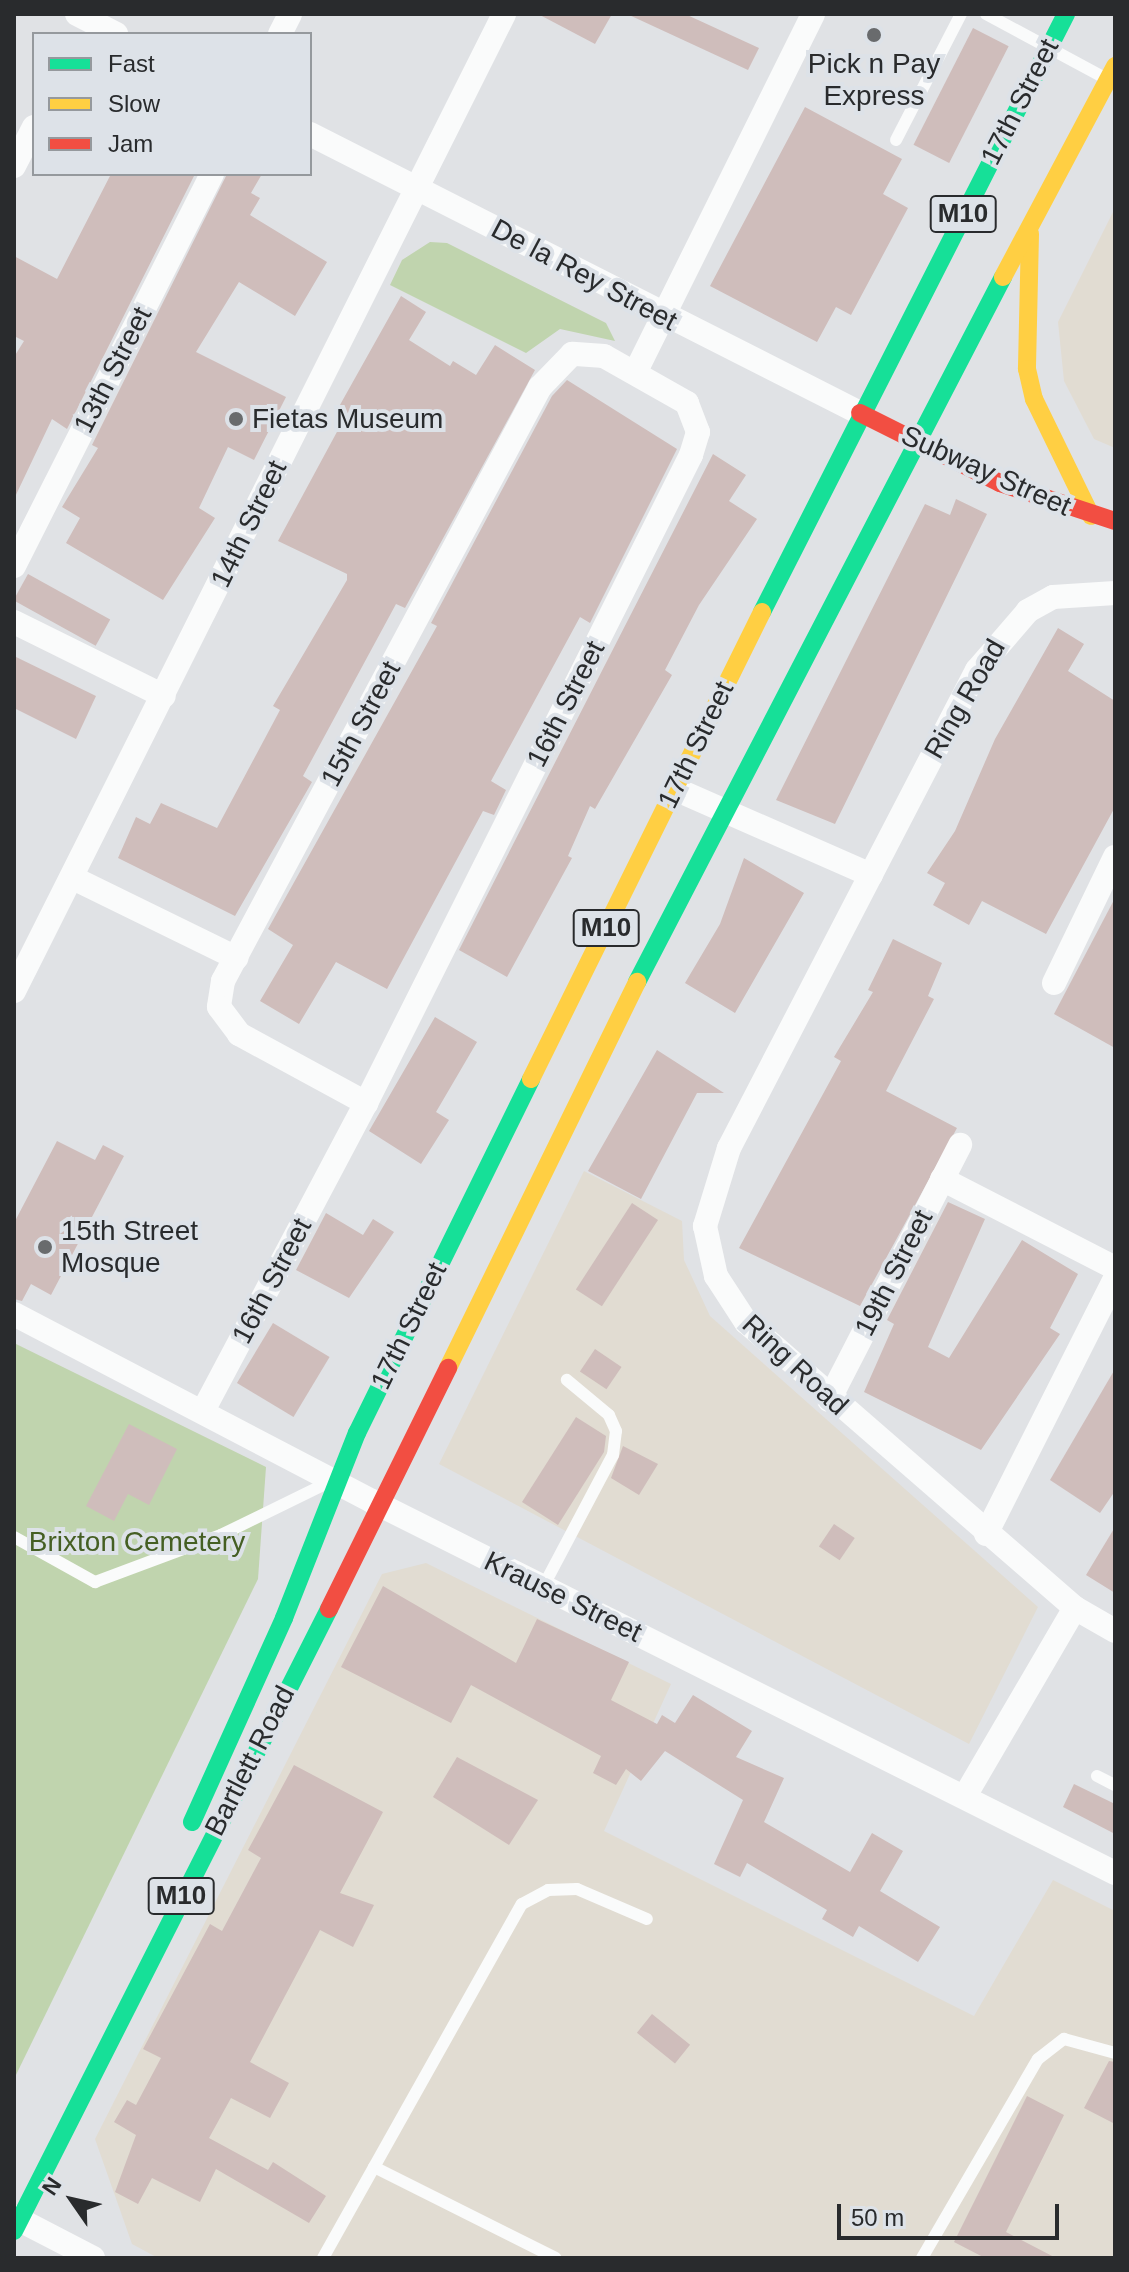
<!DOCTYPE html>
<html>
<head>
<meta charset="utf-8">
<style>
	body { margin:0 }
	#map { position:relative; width:1129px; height:2272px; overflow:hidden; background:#e0e2e5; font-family:Arial,sans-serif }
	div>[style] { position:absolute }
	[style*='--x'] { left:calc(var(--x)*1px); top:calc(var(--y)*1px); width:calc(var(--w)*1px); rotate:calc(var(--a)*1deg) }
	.industrial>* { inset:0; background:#e1dcd2 }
	.green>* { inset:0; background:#c0d4ae }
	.building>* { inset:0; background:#cfbdbb; transform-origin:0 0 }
	.lane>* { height:12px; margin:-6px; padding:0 6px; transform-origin:6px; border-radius:6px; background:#fafbfb }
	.street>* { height:24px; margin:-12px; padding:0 12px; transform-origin:12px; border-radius:12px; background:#fafbfb }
	.fast>* { height:18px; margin:-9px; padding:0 9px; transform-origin:9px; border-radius:9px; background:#16e098 }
	.slow>* { height:18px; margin:-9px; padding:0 9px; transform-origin:9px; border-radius:9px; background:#ffcf43 }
	.jam>* { height:18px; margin:-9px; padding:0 9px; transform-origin:9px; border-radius:9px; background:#f24e42 }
	.dots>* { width:22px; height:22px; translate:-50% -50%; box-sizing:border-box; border:4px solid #dde2e8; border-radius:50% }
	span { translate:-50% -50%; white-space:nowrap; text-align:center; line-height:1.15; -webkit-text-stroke:8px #dde2e8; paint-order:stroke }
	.shield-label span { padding:2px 6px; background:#dde2e8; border:2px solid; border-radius:6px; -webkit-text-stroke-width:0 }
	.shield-label { font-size:26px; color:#292b2d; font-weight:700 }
	.poi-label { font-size:28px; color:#292b2d }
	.left { translate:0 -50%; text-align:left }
	.street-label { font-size:28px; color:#292b2d }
	.park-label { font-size:28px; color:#455f23 }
	.frame { position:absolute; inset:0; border:16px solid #292b2d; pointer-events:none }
	.legend { position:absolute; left:32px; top:32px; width:280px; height:144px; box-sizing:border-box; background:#dde2e8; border:2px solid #95999d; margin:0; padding:10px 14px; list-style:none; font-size:24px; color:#292b2d }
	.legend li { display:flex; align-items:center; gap:16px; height:40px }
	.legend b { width:40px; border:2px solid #95999d }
	.north { position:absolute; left:32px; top:2160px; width:80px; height:80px; -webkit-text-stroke:6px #dde2e8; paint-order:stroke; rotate:304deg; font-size:22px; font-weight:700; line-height:32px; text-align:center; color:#292b2d }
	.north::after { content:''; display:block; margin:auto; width:28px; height:36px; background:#292b2d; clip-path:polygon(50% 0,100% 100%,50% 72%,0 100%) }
	.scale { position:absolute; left:837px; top:2204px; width:222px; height:36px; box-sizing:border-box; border:4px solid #292b2d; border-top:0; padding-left:10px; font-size:24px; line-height:28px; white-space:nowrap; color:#292b2d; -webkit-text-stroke:6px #dde2e8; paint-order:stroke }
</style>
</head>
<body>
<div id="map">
	<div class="industrial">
		<div style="clip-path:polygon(1115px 208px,1115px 448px,1094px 439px,1064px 381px,1058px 322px)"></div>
		<div style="clip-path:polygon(584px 1171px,682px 1221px,684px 1260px,710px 1316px,1038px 1607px,969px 1744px,439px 1464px)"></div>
		<div style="clip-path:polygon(426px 1563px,671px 1684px,604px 1831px,974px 2016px,1053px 1880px,1115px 1911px,1115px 2258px,158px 2258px,132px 2244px,95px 2139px,382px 1574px)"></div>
	</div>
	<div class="green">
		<div style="clip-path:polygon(430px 242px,447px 243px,606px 323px,615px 341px,560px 329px,526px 353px,390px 285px,402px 260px)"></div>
		<div style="clip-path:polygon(14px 1343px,266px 1467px,258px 1579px,14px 2079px)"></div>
	</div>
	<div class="building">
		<div style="clip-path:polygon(538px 14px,612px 14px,595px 44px)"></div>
		<div style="clip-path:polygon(627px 14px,685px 14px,759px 48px,748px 70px)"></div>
		<div style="left:973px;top:28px;width:40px;height:131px;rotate:27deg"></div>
		<div style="clip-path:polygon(805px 107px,902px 159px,883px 194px,908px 208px,851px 315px,836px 307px,817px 342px,710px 286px)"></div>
		<div style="clip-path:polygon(111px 174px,195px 174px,67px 429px,52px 419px,14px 499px,14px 357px,24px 341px,14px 336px,14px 256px,57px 279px)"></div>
		<div style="clip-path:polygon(227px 174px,262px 174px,251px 193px,260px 198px,250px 215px,327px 262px,295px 316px,239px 282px,196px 352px,286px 397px,254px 460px,228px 447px,199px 508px,215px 518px,163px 600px,66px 543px,80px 518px,62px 507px,98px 448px,92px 445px)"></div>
		<div style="clip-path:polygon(401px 296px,426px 312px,409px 340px,450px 366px,453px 361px,476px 375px,495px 345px,535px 370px,405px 608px,396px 604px,303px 776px,312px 782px,235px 916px,118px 858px,136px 817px,150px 824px,161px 803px,217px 828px,280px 710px,273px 706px,347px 580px,347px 574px,278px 541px,345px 417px,336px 412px)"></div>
		<div style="clip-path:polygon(567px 380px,677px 449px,590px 623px,580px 617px,491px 781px,506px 790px,494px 815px,483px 811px,387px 989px,336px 962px,299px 1024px,260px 1001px,293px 945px,268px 929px,437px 626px,431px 623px,552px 396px)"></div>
		<div style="clip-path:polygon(713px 454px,746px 475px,729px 501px,757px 519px,699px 605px,665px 670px,672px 675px,595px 809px,590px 806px,568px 856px,572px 858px,507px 977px,459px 950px)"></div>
		<div style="clip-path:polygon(956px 499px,987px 514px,835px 824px,776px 800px,925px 504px,950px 515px)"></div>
		<div style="left:28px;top:574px;width:94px;height:30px;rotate:29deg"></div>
		<div style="clip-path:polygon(1058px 628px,1084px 644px,1068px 671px,1115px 701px,1115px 807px,1046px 934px,982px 901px,969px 925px,933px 905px,945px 883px,927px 873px,955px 831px,995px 739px)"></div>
		<div style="clip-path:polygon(14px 656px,96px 696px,76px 739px,14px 708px)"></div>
		<div style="clip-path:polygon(744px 858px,804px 893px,735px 1013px,685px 983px,720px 924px)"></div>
		<div style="clip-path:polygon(1115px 898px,1115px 1048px,1054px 1014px)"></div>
		<div style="clip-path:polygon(893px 939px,942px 963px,928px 996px,934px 999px,886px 1091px,957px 1128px,860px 1306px,739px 1248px,841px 1061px,834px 1057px,873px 992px,868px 990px)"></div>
		<div style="clip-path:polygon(435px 1017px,477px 1042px,436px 1112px,449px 1120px,421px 1164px,369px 1131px)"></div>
		<div style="clip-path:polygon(657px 1050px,724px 1093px,697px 1093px,641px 1199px,588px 1171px)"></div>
		<div style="clip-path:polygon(57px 1141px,95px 1160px,103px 1145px,124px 1156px,51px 1295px,31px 1284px,22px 1301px,14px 1299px,14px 1223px)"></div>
		<div style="clip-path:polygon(948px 1202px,985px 1219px,928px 1347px,949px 1358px,1022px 1240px,1078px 1274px,1050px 1328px,1060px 1334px,981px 1450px,864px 1392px,894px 1324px,887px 1320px)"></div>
		<div style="left:632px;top:1203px;width:31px;height:103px;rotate:33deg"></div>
		<div style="clip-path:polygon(326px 1213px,363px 1235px,373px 1219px,394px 1232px,349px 1298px,296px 1270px)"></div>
		<div style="left:273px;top:1323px;width:66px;height:70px;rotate:31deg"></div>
		<div style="left:595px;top:1349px;width:32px;height:27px;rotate:34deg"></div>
		<div style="clip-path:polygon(1115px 1369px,1115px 1491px,1100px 1513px,1050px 1480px)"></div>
		<div style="clip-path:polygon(576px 1417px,606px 1436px,604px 1452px,558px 1525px,522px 1502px)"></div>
		<div style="clip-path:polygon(129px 1424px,177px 1449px,149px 1505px,128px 1494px,114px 1521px,86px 1506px)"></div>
		<div style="clip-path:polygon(623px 1446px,658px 1464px,639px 1495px,611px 1478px)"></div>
		<div style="left:834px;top:1524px;width:25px;height:27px;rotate:34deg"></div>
		<div style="clip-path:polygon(1115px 1527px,1115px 1593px,1086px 1575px)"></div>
		<div style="clip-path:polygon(383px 1586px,516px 1663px,537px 1619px,629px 1662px,611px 1700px,657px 1724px,662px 1715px,675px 1723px,693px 1695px,752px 1731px,736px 1757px,784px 1778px,764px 1822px,850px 1872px,872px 1833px,903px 1851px,880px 1891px,940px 1927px,918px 1962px,859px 1926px,853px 1937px,822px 1919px,827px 1910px,747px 1863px,740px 1877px,714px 1864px,743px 1800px,665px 1751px,641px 1781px,626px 1769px,616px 1785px,593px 1773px,601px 1756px,471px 1685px,451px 1723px,341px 1667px)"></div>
		<div style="clip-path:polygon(457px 1757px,538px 1800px,509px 1845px,433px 1797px)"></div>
		<div style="clip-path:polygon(294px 1765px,383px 1812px,340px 1893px,374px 1905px,353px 1947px,320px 1930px,250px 2062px,289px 2083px,270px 2118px,231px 2098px,209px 2138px,268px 2170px,273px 2162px,326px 2196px,309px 2223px,216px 2169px,200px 2202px,152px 2178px,138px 2204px,115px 2192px,136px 2135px,114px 2122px,127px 2100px,136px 2105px,161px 2058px,143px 2049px,210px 1924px,222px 1931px,261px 1858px,248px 1850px)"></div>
		<div style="clip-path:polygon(1074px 1784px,1115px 1804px,1115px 1834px,1063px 1807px)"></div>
		<div style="left:652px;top:2014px;width:49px;height:24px;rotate:39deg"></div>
		<div style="clip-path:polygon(1109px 2061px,1115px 2062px,1115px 2124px,1084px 2108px)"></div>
		<div style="clip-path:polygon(1027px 2096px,1064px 2115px,1006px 2232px,1056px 2258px,985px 2258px,954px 2242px)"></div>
	</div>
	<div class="lane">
		<div style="--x:986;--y:14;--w:135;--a:28.3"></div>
		<div style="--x:896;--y:140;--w:142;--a:-62.7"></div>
		<div style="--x:14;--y:1537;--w:93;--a:29.1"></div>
		<div style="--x:95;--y:1582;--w:134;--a:-20.5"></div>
		<div style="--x:221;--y:1535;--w:118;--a:-26.1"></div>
		<div style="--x:543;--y:1587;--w:149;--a:-62.1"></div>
		<div style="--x:613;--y:1455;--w:24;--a:-83"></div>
		<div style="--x:616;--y:1431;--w:17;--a:-114"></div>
		<div style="--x:609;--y:1415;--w:55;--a:-140.2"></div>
		<div style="--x:1097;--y:1776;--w:20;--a:27"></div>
		<div style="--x:374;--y:2167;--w:203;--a:26.6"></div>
		<div style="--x:323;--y:2258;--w:406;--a:-60.7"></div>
		<div style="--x:522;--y:1904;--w:30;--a:-28"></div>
		<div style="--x:548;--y:1890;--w:29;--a:-2"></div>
		<div style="--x:577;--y:1889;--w:76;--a:23.2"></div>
		<div style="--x:922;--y:2258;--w:230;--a:-59.8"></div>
		<div style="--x:1038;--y:2059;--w:33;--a:-38"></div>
		<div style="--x:1064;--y:2039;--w:53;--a:15.4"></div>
	</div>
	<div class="street">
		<div style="--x:77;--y:14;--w:44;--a:27.1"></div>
		<div style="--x:280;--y:34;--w:22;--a:-63"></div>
		<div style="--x:310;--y:134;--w:617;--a:26.9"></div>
		<div style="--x:14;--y:166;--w:44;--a:-62.9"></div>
		<div style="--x:636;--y:371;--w:398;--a:-63.6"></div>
		<div style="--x:14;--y:566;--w:439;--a:-63.2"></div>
		<div style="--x:1115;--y:593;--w:62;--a:176.3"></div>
		<div style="--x:1053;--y:597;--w:29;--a:151"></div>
		<div style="--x:1028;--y:611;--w:78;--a:130.8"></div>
		<div style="--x:977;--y:670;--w:539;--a:117.42"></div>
		<div style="--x:729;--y:1148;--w:82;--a:107.1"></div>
		<div style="--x:705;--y:1226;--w:51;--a:77.6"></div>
		<div style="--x:716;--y:1276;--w:55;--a:56.9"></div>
		<div style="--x:746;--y:1322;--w:436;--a:41"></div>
		<div style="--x:1075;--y:1608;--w:46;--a:29.9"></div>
		<div style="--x:14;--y:622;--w:167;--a:26.3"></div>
		<div style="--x:675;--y:789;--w:214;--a:23.7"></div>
		<div style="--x:73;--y:878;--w:182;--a:26.1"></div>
		<div style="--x:1054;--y:983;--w:140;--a:-64.2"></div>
		<div style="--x:14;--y:991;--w:1093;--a:-63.36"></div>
		<div style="--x:942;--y:1179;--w:195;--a:27.2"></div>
		<div style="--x:14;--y:1314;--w:404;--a:27.6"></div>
		<div style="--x:372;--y:1501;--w:831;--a:26.6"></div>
		<div style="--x:829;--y:1400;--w:287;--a:-62.8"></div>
		<div style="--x:204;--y:1409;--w:346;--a:-62.1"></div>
		<div style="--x:366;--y:1103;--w:725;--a:-63.36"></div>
		<div style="--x:691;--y:455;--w:24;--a:-73"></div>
		<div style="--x:698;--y:432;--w:31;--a:-111"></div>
		<div style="--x:687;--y:403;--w:95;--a:-150.5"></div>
		<div style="--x:604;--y:356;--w:32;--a:-176"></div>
		<div style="--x:572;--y:354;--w:46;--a:134.1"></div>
		<div style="--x:540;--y:387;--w:673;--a:118.09"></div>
		<div style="--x:223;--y:981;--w:26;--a:99"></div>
		<div style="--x:219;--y:1007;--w:34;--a:53"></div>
		<div style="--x:239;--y:1034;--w:145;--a:28.5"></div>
		<div style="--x:986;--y:1534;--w:286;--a:-63.2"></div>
		<div style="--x:965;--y:1796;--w:218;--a:-59.7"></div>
		<div style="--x:14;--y:2217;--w:89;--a:27.4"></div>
	</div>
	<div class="fast">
		<div style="--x:762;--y:612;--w:671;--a:-63.05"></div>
		<div style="--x:637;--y:982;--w:794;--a:-62.56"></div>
		<div style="--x:192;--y:1822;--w:224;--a:-65.7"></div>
		<div style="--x:284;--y:1618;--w:199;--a:-68.5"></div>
		<div style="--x:357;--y:1433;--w:394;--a:-63.8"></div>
		<div style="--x:14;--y:2231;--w:697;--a:-63.14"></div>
	</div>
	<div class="slow">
		<div style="--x:1030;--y:234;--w:135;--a:91.3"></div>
		<div style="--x:1027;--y:369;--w:31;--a:77"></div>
		<div style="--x:1034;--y:399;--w:130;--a:64"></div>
		<div style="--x:1003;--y:277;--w:239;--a:-62"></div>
		<div style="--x:531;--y:1079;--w:521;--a:-63.68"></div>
		<div style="--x:448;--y:1368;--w:430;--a:-63.9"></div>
	</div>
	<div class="jam">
		<div style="--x:860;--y:413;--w:157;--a:26.6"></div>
		<div style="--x:1000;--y:483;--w:121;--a:18.3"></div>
		<div style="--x:329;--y:1609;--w:269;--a:-63.7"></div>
	</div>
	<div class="dots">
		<div style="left:874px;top:35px;background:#696b6d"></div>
		<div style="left:236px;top:419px;background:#696b6d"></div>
		<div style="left:45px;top:1247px;background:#696b6d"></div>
	</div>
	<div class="shield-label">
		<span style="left:963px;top:214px">M10</span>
		<span style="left:606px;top:928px">M10</span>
		<span style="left:181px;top:1896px">M10</span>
	</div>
	<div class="poi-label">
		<span style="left:874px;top:80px">Pick n Pay<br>Express</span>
		<span class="left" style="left:252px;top:419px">Fietas Museum</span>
		<span class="left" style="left:61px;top:1247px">15th Street<br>Mosque</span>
	</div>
	<div class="street-label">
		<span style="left:1020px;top:102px;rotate:-63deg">17th Street</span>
		<span style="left:584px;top:275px;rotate:28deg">De la Rey Street</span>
		<span style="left:113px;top:370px;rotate:-63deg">13th Street</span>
		<span style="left:986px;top:471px;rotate:24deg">Subway Street</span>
		<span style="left:249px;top:524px;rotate:-64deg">14th Street</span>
		<span style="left:965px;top:699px;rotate:-60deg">Ring Road</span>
		<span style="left:566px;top:704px;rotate:-63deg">16th Street</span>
		<span style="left:361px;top:724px;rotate:-62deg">15th Street</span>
		<span style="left:696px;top:745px;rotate:-64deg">17th Street</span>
		<span style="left:894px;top:1273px;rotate:-63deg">19th Street</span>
		<span style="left:272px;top:1281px;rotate:-62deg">16th Street</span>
		<span style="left:409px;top:1326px;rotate:-64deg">17th Street</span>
		<span style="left:795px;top:1365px;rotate:43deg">Ring Road</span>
		<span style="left:563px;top:1597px;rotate:26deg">Krause Street</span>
		<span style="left:250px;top:1761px;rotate:-63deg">Bartlett Road</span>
	</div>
	<div class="park-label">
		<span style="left:137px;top:1542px">Brixton Cemetery</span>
	</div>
	<div class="frame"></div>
	<ul class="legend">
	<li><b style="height:10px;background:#16e098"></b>Fast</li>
	<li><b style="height:10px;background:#ffcf43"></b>Slow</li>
	<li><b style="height:10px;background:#f24e42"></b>Jam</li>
	</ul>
	<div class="north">N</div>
	<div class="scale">50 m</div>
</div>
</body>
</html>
